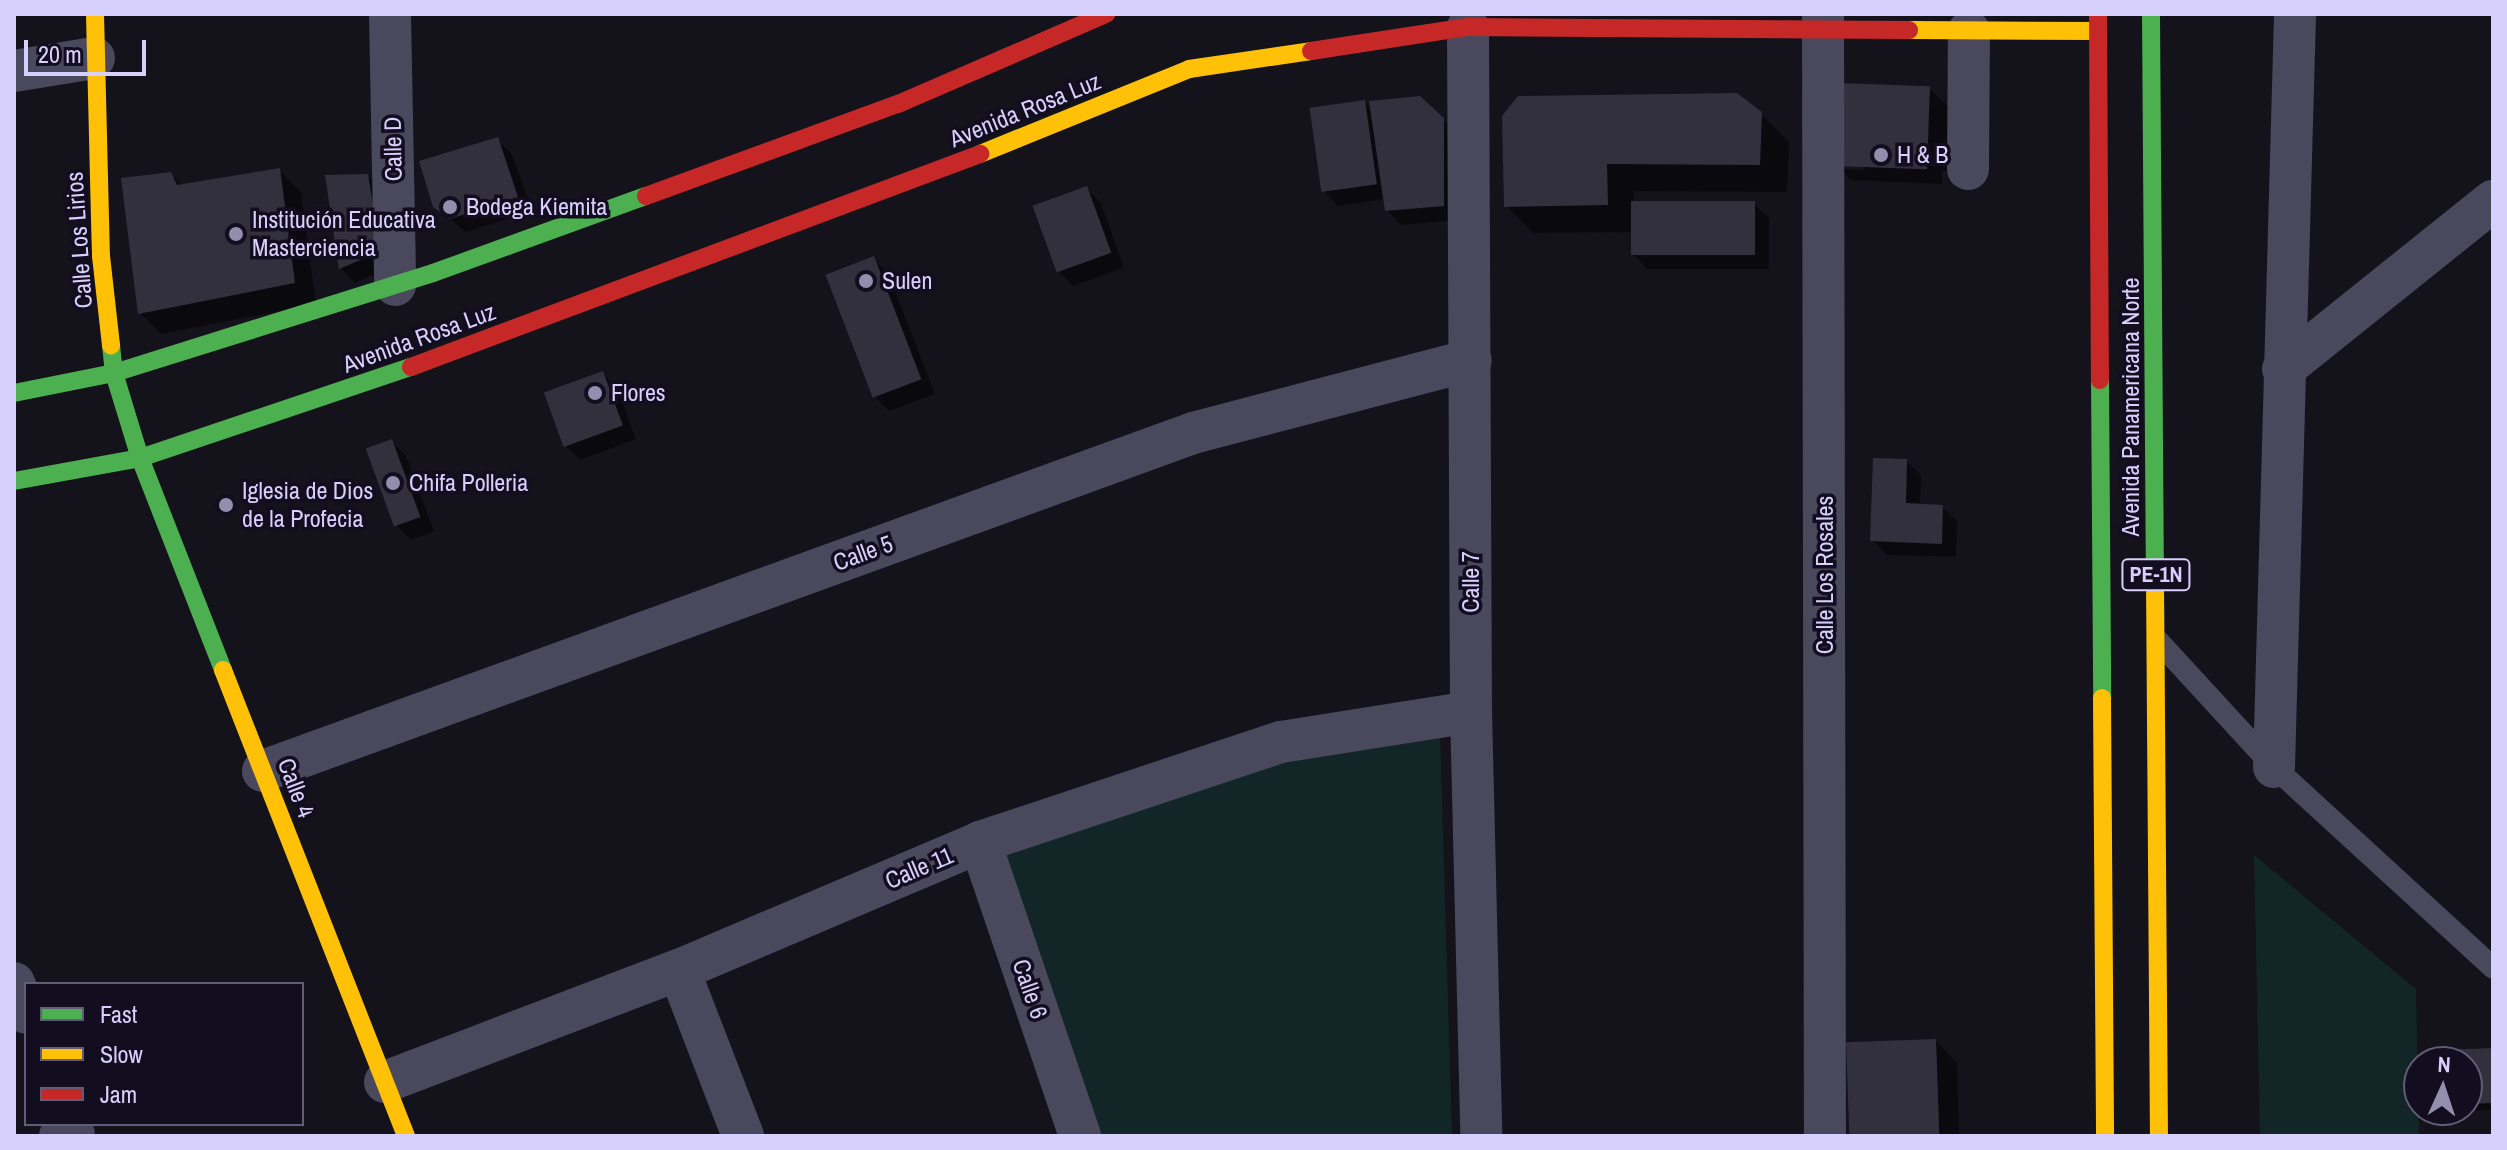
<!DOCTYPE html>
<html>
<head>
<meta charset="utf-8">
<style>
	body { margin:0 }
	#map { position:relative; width:2507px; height:1150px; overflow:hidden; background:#14121b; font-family:"Archivo Narrow",sans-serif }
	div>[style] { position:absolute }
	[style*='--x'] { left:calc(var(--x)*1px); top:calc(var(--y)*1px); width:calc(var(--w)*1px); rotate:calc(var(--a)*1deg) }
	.green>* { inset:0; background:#122527 }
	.shadow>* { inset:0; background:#0007 }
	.building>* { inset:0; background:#33303e; transform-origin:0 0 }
	.lane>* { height:22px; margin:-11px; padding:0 11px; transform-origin:11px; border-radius:11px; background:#4a485c }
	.street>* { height:42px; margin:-21px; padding:0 21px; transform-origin:21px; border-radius:21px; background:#4a485c }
	.fast>* { height:18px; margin:-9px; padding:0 9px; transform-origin:9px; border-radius:9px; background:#4caf50 }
	.slow>* { height:18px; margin:-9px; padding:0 9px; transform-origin:9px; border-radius:9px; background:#ffc107 }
	.jam>* { height:18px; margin:-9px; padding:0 9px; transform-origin:9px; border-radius:9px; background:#c62828 }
	.dots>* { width:22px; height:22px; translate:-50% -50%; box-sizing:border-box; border:4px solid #120e1f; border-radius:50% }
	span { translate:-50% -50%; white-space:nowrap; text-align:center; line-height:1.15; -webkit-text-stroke:7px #120e1f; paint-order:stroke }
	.shield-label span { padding:2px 6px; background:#120e1f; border:2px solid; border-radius:6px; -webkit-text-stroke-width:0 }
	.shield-label { font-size:22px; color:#d8d0fc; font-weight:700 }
	.street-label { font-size:24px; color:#d8d0fc }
	.poi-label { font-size:24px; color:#d8d0fc }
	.left { translate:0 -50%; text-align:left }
	.frame { position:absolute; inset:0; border:16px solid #d8d0fc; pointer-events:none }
	.legend { position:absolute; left:24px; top:982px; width:280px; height:144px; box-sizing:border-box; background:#120e1f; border:2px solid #615c77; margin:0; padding:10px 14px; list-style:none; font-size:24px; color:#d8d0fc }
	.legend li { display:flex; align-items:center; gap:16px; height:40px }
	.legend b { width:40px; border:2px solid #615c77 }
	.north { position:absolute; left:2403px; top:1046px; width:80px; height:80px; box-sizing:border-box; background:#120e1f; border:2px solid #615c77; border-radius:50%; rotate:3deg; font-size:22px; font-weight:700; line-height:32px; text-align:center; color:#d8d0fc }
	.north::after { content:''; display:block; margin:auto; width:28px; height:36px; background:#938ead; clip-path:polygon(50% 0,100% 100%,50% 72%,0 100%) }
	.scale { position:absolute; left:24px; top:40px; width:122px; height:36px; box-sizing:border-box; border:4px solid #d8d0fc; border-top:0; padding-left:10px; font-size:24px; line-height:28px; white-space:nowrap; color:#d8d0fc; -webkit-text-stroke:6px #120e1f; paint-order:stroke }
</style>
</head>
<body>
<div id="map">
	<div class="green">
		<div style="clip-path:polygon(1440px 733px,1452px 1136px,1094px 1136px,996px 856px,1282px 763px)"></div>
		<div style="clip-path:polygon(2254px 855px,2416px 989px,2419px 1136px,2260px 1136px)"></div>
	</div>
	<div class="shadow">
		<div style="clip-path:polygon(evenodd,1929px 88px,1957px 115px,1956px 171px,1942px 171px,1942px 184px,1851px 180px,1836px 166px,1929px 88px,1840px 165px,1862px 165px,1866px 170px,1840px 169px,1840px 165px)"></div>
		<div style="clip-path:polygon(1365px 102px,1373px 110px,1442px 119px,1458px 134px,1458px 220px,1401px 225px,1387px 210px,1385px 199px,1338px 206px,1324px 191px)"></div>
		<div style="clip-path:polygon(1761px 114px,1789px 142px,1787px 192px,1634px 191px,1634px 203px,1754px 204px,1769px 218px,1769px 269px,1647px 269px,1633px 254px,1633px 232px,1533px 233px,1506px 206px,1504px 117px)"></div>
		<div style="clip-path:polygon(497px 140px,512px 154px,532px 211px,466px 232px,434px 206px)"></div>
		<div style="clip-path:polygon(279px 170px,301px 192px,316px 304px,161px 334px,140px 313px,170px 174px,183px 186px)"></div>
		<div style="clip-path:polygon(367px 176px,382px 191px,386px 269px,355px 283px,341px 268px)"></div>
		<div style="clip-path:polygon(1086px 188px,1101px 203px,1124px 268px,1073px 286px,1058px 271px)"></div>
		<div style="clip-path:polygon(873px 259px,888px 273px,935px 394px,889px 411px,875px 397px)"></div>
		<div style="clip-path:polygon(602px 373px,617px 388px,636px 439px,580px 460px,565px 445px,546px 394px)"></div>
		<div style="clip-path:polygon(392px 441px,406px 456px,434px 531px,411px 540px,396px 525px)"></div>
		<div style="clip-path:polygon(1906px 461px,1921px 475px,1920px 506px,1942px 507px,1957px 521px,1956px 557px,1887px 555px,1872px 540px)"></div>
		<div style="clip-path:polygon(1936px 1041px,1957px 1063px,1959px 1136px,1851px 1136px)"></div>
		<div style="clip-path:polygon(2493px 1050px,2493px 1110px,2455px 1111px,2467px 1110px,2467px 1062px,2447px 1062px)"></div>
	</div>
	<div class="building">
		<div style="left:1836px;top:83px;width:94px;height:83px;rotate:2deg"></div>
		<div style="clip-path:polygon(1737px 93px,1762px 112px,1760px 165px,1607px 164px,1608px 205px,1504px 207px,1502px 116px,1518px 96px)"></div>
		<div style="clip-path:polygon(1420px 96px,1444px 118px,1444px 206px,1385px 211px,1369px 101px)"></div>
		<div style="left:1365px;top:100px;width:85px;height:56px;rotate:82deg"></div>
		<div style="clip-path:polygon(498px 137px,518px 197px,450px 219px,433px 207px,419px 161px)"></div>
		<div style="clip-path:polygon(280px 168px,295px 283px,138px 314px,121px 178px,171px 172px,177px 185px)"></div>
		<div style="clip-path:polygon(368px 174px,376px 223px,372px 255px,339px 269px,325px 175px)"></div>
		<div style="left:1087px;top:186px;width:71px;height:58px;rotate:70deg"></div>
		<div style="left:1631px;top:201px;width:124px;height:54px"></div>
		<div style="left:874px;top:256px;width:132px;height:52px;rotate:69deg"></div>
		<div style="left:603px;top:371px;width:58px;height:63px;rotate:70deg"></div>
		<div style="left:392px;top:439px;width:83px;height:28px;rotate:70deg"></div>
		<div style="clip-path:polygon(1873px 458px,1907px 459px,1906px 503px,1943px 505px,1942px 544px,1870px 541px)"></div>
		<div style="left:1936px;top:1039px;width:97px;height:90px;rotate:88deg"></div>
		<div style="clip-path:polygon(2493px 1048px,2493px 1103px,2467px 1104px,2467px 1062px,2445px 1062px,2444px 1050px)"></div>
	</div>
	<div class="lane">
		<div style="--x:2159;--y:642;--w:170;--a:47.4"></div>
		<div style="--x:2274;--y:767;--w:297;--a:42.5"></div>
	</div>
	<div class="street">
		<div style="--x:390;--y:14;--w:271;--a:88.9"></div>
		<div style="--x:1823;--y:14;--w:1122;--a:89.9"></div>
		<div style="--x:1468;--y:27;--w:685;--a:89.75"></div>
		<div style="--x:1471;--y:712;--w:424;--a:88.6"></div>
		<div style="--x:14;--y:71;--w:81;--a:-9.2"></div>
		<div style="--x:1968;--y:169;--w:138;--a:-89.6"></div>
		<div style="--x:2283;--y:369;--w:269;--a:-38.7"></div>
		<div style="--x:2274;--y:767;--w:753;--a:-88.4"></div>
		<div style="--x:263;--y:771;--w:990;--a:-19.97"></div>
		<div style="--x:1193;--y:433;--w:287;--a:-14.7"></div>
		<div style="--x:980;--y:842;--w:311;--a:71.2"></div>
		<div style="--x:679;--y:970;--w:178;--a:68.9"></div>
		<div style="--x:14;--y:983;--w:32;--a:68"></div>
		<div style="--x:385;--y:1082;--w:315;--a:-20.9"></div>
		<div style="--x:679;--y:970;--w:327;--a:-23"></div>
		<div style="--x:980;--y:842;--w:317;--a:-18.4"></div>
		<div style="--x:1281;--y:742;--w:192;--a:-9"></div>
		<div style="--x:60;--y:1136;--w:14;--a:-12"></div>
	</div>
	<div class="fast">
		<div style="--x:2151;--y:14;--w:567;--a:89.6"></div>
		<div style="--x:111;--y:345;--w:28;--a:84"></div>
		<div style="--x:114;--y:373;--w:89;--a:73"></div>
		<div style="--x:140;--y:458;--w:228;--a:68.6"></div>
		<div style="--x:2100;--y:380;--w:318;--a:89.6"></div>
		<div style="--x:14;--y:393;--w:102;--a:-11.3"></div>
		<div style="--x:114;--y:373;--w:334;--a:-17.4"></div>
		<div style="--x:433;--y:273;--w:226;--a:-19.9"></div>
		<div style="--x:14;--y:481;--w:128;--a:-10.3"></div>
		<div style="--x:140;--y:458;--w:286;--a:-18.6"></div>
	</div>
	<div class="slow">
		<div style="--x:95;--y:14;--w:242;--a:88.6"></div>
		<div style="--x:101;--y:256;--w:90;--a:83.6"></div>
		<div style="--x:1909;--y:30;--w:189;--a:0.3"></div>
		<div style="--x:980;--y:154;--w:226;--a:-22.1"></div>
		<div style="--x:1189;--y:69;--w:123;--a:-8.4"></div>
		<div style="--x:2155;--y:581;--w:555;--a:89.59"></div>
		<div style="--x:223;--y:670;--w:501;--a:68.56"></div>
		<div style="--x:2102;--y:698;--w:438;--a:89.6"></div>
	</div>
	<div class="jam">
		<div style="--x:2098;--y:14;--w:366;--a:89.7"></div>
		<div style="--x:1311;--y:51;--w:159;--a:-8.7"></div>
		<div style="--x:1468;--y:27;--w:441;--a:0.4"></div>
		<div style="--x:646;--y:196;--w:268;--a:-20.1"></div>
		<div style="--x:898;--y:104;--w:227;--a:-23.4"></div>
		<div style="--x:411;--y:367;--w:608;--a:-20.52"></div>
	</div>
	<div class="dots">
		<div style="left:1881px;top:155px;background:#938ead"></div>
		<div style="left:450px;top:207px;background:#938ead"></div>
		<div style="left:236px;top:234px;background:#938ead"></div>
		<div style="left:866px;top:281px;background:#938ead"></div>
		<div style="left:595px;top:393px;background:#938ead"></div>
		<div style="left:393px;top:483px;background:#938ead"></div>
		<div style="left:226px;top:505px;background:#938ead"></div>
	</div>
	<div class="shield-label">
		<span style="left:2156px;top:575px">PE-1N</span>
	</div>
	<div class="street-label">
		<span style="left:1025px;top:110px;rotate:-22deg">Avenida Rosa Luz</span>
		<span style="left:393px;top:149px;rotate:-91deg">Calle D</span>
		<span style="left:79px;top:240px;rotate:-94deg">Calle Los Lirios</span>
		<span style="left:419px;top:338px;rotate:-20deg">Avenida Rosa Luz</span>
		<span style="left:2131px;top:407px;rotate:-90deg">Avenida Panamericana Norte</span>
		<span style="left:863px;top:553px;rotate:-20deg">Calle 5</span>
		<span style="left:1825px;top:575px;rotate:-90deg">Calle Los Rosales</span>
		<span style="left:1471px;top:582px;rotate:-90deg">Calle 7</span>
		<span style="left:296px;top:788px;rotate:69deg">Calle 4</span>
		<span style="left:919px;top:868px;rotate:-23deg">Calle 11</span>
		<span style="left:1030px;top:989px;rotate:71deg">Calle 6</span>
	</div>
	<div class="poi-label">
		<span class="left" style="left:1897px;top:155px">H &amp; B</span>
		<span class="left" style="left:466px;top:207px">Bodega Kiemita</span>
		<span class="left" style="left:252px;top:234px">Institución Educativa<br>Masterciencia</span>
		<span class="left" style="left:882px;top:281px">Sulen</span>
		<span class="left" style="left:611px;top:393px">Flores</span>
		<span class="left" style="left:409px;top:483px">Chifa Polleria</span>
		<span class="left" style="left:242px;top:505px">Iglesia de Dios<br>de la Profecia</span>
	</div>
	<div class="frame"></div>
	<ul class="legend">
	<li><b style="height:10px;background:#4caf50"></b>Fast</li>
	<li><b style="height:10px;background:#ffc107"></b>Slow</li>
	<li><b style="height:10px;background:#c62828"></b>Jam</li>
	</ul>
	<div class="north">N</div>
	<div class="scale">20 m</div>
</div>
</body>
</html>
